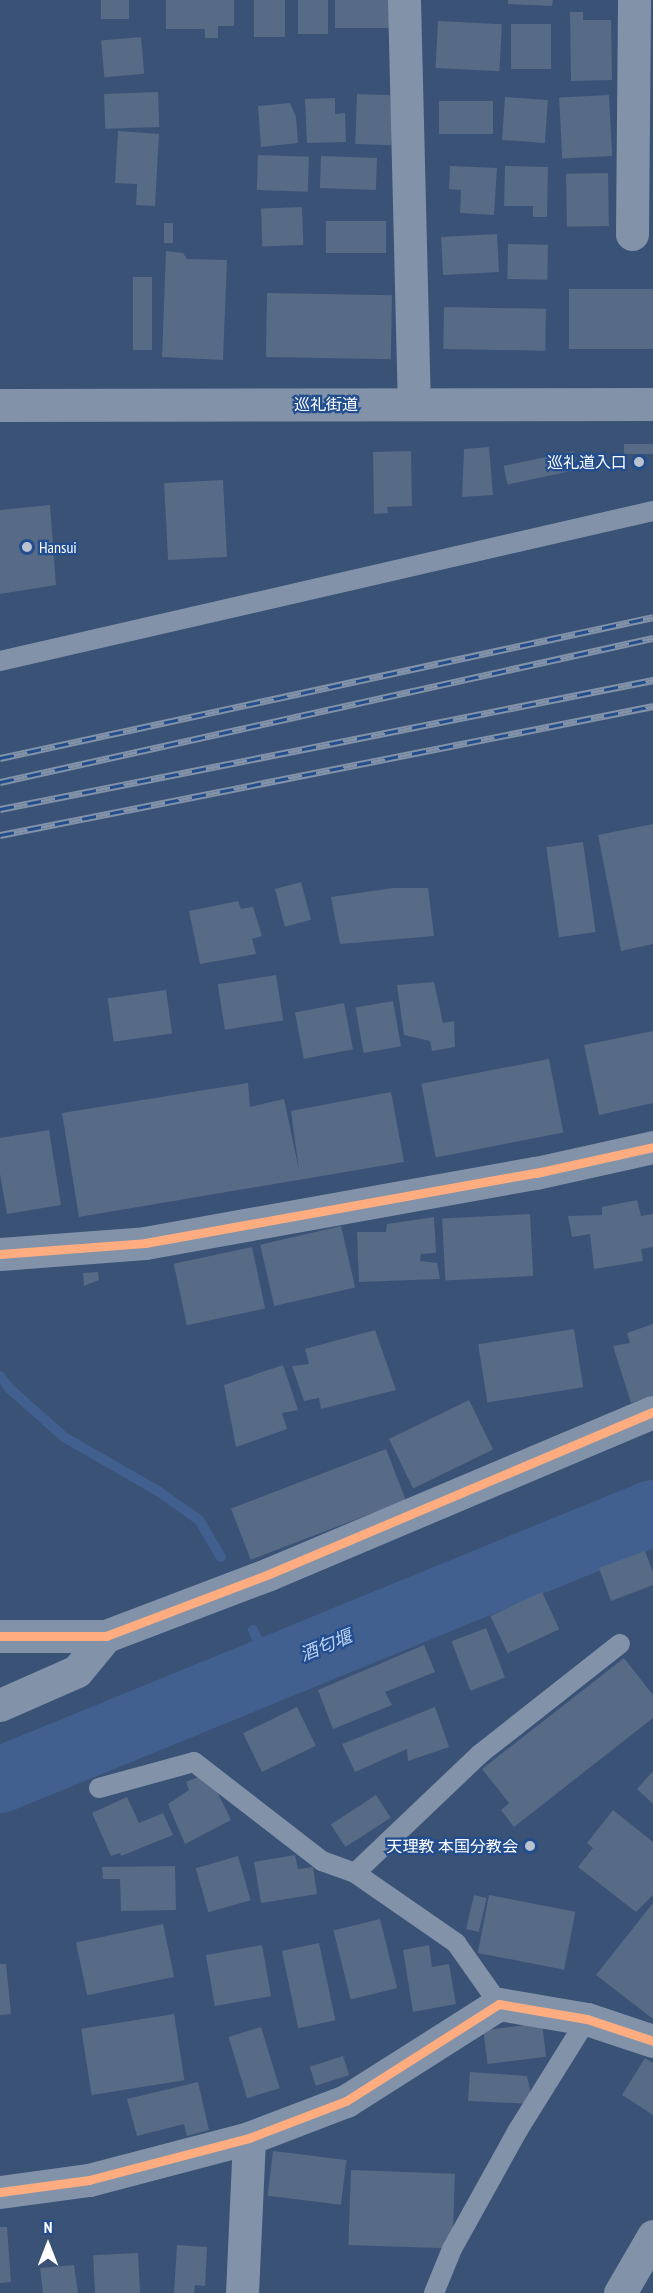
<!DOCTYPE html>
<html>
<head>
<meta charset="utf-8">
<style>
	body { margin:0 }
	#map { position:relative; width:653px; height:2293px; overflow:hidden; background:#3a5276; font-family:"PT Sans Narrow","Noto Sans JP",sans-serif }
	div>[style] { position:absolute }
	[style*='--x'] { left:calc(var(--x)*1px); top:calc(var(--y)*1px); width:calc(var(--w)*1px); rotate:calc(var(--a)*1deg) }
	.stream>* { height:10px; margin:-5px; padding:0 5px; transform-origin:5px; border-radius:5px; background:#42608f }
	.river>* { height:66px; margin:-33px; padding:0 33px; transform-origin:33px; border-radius:33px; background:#42608f }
	.building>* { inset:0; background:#576a86; transform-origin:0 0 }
	.service>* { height:20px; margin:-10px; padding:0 10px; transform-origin:10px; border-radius:10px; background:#8293a9 }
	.minor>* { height:33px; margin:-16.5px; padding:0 16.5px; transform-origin:16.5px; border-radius:16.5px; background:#8293a9 }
	.tertiary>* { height:33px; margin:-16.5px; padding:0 16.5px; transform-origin:16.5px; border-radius:16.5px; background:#8293a9 }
	.trunk>* { height:33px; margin:-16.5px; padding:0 16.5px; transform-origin:16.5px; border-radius:16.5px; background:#8192a9 }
	.rail>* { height:7px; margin-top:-3.5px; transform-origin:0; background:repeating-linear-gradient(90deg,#224d8f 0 14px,#8192a9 0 28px); box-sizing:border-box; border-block:2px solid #8192a9 }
	.cycleway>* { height:9px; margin:-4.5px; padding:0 4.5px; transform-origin:4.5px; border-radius:4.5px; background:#ffac80 }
	.dots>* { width:16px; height:16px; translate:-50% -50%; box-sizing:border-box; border:3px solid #224d8f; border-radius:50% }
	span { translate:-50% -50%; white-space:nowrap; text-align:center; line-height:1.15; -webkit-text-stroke:4.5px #224d8f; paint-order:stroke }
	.street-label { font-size:16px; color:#fff }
	.poi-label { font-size:16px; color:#fff }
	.right { translate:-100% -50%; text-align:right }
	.left { translate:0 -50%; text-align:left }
	.water-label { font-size:18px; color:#bed4f3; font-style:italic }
	.north { position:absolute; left:18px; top:2215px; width:60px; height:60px; -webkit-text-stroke:4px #224d8f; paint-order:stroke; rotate:0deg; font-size:16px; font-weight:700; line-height:24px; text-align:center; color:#fff }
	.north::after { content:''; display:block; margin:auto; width:21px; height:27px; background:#fff; clip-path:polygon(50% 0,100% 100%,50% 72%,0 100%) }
</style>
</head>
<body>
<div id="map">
	<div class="stream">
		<div style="--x:0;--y:1376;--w:15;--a:53"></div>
		<div style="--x:9;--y:1388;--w:74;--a:41.7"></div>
		<div style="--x:64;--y:1437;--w:108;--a:29.9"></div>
		<div style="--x:158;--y:1491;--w:50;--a:35.3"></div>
		<div style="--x:199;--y:1520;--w:43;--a:59.3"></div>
		<div style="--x:253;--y:1630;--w:43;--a:65.2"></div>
	</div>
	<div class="river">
		<div style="--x:0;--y:1780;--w:705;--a:-22.24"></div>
	</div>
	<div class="building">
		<div style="left:101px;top:0;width:28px;height:19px"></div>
		<div style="clip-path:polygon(166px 0,234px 0,234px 26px,218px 26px,218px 38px,205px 38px,205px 29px,166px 29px)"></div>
		<div style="left:254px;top:0;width:31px;height:37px"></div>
		<div style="left:298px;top:0;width:30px;height:34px"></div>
		<div style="left:335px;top:0;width:54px;height:28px"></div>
		<div style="clip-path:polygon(508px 0,553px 0,552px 6px,508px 4px)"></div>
		<div style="clip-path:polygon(570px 12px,583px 12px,583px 20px,611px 20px,612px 80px,571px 81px)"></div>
		<div style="left:438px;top:21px;width:64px;height:47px;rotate:3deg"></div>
		<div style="left:511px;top:24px;width:40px;height:45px"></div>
		<div style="left:141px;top:37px;width:37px;height:40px;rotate:85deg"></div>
		<div style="left:158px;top:92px;width:35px;height:54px;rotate:88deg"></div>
		<div style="left:357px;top:94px;width:36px;height:50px;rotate:2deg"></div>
		<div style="left:609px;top:95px;width:61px;height:50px;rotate:87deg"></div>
		<div style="left:505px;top:97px;width:43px;height:43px;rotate:4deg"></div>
		<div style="clip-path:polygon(335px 98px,335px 114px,345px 113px,346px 142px,307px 143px,305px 99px)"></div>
		<div style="left:493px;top:101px;width:33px;height:54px;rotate:90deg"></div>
		<div style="clip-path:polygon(290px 103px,296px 117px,298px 143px,261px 147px,258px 106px)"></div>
		<div style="clip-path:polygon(118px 131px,159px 134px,155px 206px,136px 205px,137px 184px,115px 183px)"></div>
		<div style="left:258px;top:155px;width:51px;height:35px;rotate:2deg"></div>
		<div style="left:321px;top:156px;width:56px;height:32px;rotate:2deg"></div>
		<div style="clip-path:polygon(450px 166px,497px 168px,494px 215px,460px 213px,461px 190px,449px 189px)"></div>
		<div style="clip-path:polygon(505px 166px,548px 167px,547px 217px,533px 217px,533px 206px,504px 206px)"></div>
		<div style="left:608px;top:173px;width:53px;height:42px;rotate:89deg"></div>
		<div style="left:302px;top:207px;width:38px;height:41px;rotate:88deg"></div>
		<div style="left:326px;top:221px;width:60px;height:32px"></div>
		<div style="left:164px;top:223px;width:9px;height:20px"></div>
		<div style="left:497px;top:234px;width:38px;height:56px;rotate:87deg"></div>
		<div style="left:508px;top:244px;width:40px;height:35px;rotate:1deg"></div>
		<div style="clip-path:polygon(166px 251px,183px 253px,187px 259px,227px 260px,223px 360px,162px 357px)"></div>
		<div style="left:133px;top:277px;width:19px;height:73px"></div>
		<div style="left:569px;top:289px;width:84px;height:60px"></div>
		<div style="left:267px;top:293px;width:125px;height:64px;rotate:1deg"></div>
		<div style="left:444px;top:307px;width:102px;height:42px;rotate:1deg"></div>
		<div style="left:653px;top:444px;width:10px;height:29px;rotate:90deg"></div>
		<div style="clip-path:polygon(489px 447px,493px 495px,462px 497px,464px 449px)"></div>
		<div style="clip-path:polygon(411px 451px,412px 506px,387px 507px,388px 513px,374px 514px,373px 452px)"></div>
		<div style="left:574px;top:451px;width:19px;height:72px;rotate:78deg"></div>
		<div style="left:223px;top:480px;width:77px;height:59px;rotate:87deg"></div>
		<div style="clip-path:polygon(50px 505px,56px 585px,0 594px,0 510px)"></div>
		<div style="clip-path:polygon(653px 824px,653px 944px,621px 951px,598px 835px)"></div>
		<div style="left:583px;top:842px;width:91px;height:37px;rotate:82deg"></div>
		<div style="left:301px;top:882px;width:39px;height:27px;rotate:75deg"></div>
		<div style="clip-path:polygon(393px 888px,428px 888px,434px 936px,340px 944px,331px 897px)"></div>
		<div style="clip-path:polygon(238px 901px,241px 909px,253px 907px,262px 936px,252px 939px,256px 954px,200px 964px,189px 911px)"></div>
		<div style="left:276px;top:975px;width:46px;height:59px;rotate:81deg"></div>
		<div style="clip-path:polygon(434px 982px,443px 1023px,454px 1021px,455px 1047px,432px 1051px,430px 1041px,404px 1035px,397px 985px)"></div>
		<div style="left:166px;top:990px;width:44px;height:59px;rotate:82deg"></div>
		<div style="left:393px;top:1001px;width:46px;height:38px;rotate:80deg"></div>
		<div style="left:344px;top:1003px;width:47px;height:50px;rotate:79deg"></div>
		<div style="clip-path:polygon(653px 1031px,653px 1103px,599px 1115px,584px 1045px)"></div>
		<div style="left:549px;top:1059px;width:75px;height:130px;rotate:79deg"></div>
		<div style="clip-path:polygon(248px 1083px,250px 1107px,284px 1099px,299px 1170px,291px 1111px,391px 1092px,404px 1162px,79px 1217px,62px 1113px)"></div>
		<div style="clip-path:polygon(49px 1130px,61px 1205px,7px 1214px,0 1174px,0 1138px)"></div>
		<div style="clip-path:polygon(637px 1200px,641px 1216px,653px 1214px,653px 1247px,641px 1249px,643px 1261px,594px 1269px,590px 1234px,572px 1237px,568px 1216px,602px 1215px,602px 1207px)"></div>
		<div style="left:530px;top:1214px;width:62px;height:88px;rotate:87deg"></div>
		<div style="clip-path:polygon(434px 1217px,436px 1253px,421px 1254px,420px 1261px,437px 1263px,440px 1279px,359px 1282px,357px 1232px,386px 1232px,387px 1224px)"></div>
		<div style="left:341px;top:1226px;width:63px;height:83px;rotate:77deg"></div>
		<div style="left:252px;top:1247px;width:63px;height:80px;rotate:78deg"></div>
		<div style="clip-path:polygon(98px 1272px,99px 1280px,84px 1286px,83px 1273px)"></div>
		<div style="clip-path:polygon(653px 1324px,653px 1395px,631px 1403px,613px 1346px,630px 1343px,627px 1333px)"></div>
		<div style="left:574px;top:1329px;width:59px;height:97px;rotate:81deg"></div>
		<div style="clip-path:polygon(375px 1330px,396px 1390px,321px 1409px,319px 1398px,304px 1401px,292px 1366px,309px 1364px,305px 1349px)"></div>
		<div style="clip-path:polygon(283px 1365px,298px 1410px,282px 1413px,287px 1429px,236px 1447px,224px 1385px)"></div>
		<div style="left:469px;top:1400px;width:55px;height:89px;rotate:64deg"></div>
		<div style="left:386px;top:1449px;width:55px;height:166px;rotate:69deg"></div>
		<div style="clip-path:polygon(645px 1551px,653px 1572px,653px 1585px,611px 1601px,599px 1568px)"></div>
		<div style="left:542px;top:1592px;width:41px;height:57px;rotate:65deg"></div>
		<div style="left:486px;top:1628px;width:53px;height:37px;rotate:69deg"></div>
		<div style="clip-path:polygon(424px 1645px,435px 1672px,385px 1692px,392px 1705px,333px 1729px,318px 1690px)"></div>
		<div style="clip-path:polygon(624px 1658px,653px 1695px,653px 1718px,514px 1827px,501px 1810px,509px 1803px,482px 1769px)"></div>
		<div style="left:297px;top:1707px;width:43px;height:60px;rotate:64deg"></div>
		<div style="clip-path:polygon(435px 1707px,449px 1747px,408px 1761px,407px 1749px,355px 1772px,342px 1744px)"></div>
		<div style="clip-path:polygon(653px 1771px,653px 1804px,637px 1789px)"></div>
		<div style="clip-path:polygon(208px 1773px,231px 1820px,185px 1844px,168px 1804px,189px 1790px,186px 1782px)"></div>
		<div style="left:376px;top:1795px;width:27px;height:54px;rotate:57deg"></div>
		<div style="clip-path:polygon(127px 1797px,139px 1823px,163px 1813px,173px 1835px,121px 1856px,120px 1853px,111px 1856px,92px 1813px)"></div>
		<div style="clip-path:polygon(613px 1810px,653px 1842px,653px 1895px,636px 1912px,578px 1867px,593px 1848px,587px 1843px)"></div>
		<div style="clip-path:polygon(295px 1855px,298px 1869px,313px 1867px,317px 1894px,261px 1903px,254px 1862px)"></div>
		<div style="left:238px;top:1856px;width:46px;height:44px;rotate:74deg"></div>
		<div style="clip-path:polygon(175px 1866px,176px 1910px,121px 1911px,120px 1879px,103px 1879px,102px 1867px)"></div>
		<div style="left:474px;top:1895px;width:13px;height:35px;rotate:13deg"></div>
		<div style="left:489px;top:1895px;width:88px;height:59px;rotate:11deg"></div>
		<div style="clip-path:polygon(653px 1903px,653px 2019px,596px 1975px)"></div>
		<div style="left:380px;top:1919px;width:71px;height:48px;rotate:76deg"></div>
		<div style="left:163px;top:1924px;width:54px;height:89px;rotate:78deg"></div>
		<div style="left:319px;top:1943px;width:79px;height:38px;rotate:78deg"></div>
		<div style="left:262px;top:1945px;width:52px;height:57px;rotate:80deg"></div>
		<div style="clip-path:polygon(429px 1945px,432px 1967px,449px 1964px,456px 2004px,413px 2012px,403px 1950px)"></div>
		<div style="clip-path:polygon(0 1964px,6px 1964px,11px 2014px,0 2015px)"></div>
		<div style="left:174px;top:2014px;width:67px;height:94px;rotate:81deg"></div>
		<div style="left:542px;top:2023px;width:34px;height:59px;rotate:83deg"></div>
		<div style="left:261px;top:2027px;width:64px;height:34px;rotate:73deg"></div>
		<div style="left:343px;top:2056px;width:20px;height:35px;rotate:72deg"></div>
		<div style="clip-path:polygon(645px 2058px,653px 2063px,653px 2115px,622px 2095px)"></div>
		<div style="clip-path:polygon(470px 2072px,527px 2076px,533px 2104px,468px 2101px)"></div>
		<div style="clip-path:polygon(198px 2082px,209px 2130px,187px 2136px,184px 2124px,137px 2136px,127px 2099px)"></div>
		<div style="left:273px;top:2151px;width:74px;height:45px;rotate:7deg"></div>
		<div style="left:351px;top:2170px;width:104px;height:75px;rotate:2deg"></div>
		<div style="clip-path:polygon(0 2227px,7px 2227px,11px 2282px,0 2283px)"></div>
		<div style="clip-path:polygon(177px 2245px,207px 2247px,205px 2286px,195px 2285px,194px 2293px,174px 2293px)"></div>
		<div style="left:138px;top:2253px;width:40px;height:45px;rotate:87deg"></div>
		<div style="clip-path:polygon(74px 2265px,78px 2293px,43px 2293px,40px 2268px)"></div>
	</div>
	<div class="service">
		<div style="--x:0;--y:661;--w:670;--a:-12.94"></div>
		<div style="--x:99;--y:1788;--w:98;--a:-15.3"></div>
		<div style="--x:194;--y:1762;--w:162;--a:37.7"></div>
		<div style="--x:322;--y:1861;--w:35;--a:20"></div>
		<div style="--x:355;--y:1873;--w:123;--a:34.7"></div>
		<div style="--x:456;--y:1943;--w:75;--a:54.8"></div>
		<div style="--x:355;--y:1873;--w:173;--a:-43.6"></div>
		<div style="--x:480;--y:1754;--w:178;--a:-38.2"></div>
		<div style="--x:434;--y:2293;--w:48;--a:-67.8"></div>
		<div style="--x:452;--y:2249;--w:136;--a:-61"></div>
		<div style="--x:518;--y:2130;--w:131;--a:-58.1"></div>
	</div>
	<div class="minor">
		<div style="--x:404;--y:0;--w:403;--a:88.6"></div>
		<div style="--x:632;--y:234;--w:234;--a:-89.5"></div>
		<div style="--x:0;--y:1254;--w:145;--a:-4.3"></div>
		<div style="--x:145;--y:1243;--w:397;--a:-10.2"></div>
		<div style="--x:536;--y:1173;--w:120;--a:-12.5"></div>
		<div style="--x:0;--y:1636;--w:106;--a:0"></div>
		<div style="--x:106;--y:1636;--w:174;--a:-20.8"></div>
		<div style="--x:269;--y:1574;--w:417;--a:-22.9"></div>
		<div style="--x:0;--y:1705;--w:84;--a:-23.8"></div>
		<div style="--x:77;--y:1671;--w:45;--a:-50.4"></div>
		<div style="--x:0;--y:2192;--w:90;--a:-7.7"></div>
		<div style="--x:89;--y:2180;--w:165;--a:-14.7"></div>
		<div style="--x:249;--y:2138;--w:104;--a:-20.9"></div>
		<div style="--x:346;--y:2101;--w:181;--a:-32.4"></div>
		<div style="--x:499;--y:2004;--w:89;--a:9.7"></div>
		<div style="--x:587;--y:2019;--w:70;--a:18.4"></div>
		<div style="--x:242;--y:2293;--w:155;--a:-87.4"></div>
	</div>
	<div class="tertiary">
		<div style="--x:0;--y:405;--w:653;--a:-0.09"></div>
	</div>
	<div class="trunk">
		<div style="--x:620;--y:2293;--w:66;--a:-59.9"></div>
	</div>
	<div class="rail">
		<div style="--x:0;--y:758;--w:668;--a:-12.18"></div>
		<div style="--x:0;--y:782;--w:669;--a:-12.44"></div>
		<div style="--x:0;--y:809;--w:666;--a:-11.17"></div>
		<div style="--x:0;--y:835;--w:666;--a:-11.17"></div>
	</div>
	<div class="cycleway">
		<div style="--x:0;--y:1254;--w:145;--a:-4.3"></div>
		<div style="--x:145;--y:1243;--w:397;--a:-10.2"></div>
		<div style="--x:536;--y:1173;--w:120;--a:-12.5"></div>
		<div style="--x:0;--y:1636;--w:106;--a:0"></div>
		<div style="--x:106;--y:1636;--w:174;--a:-20.8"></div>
		<div style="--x:269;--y:1574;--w:417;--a:-22.9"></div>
		<div style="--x:0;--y:2192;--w:90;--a:-7.7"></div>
		<div style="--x:89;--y:2180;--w:165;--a:-14.7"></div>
		<div style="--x:249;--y:2138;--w:104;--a:-20.9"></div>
		<div style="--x:346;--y:2101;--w:181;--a:-32.4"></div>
		<div style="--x:499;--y:2004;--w:89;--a:9.7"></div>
		<div style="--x:587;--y:2019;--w:70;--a:18.4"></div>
	</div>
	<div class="dots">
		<div style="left:639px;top:462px;background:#bac2cf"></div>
		<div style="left:27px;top:547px;background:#bac2cf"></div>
		<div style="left:530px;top:1846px;background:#bac2cf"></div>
	</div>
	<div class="street-label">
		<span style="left:326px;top:404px">巡礼街道</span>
	</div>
	<div class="poi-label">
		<span class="right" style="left:627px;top:462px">巡礼道入口</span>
		<span class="left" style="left:39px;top:547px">Hansui</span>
		<span class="right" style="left:518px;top:1846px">天理教 本国分教会</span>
	</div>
	<div class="water-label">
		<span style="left:326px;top:1646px;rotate:-22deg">酒匂堰</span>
	</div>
	<div class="north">N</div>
</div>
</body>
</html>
